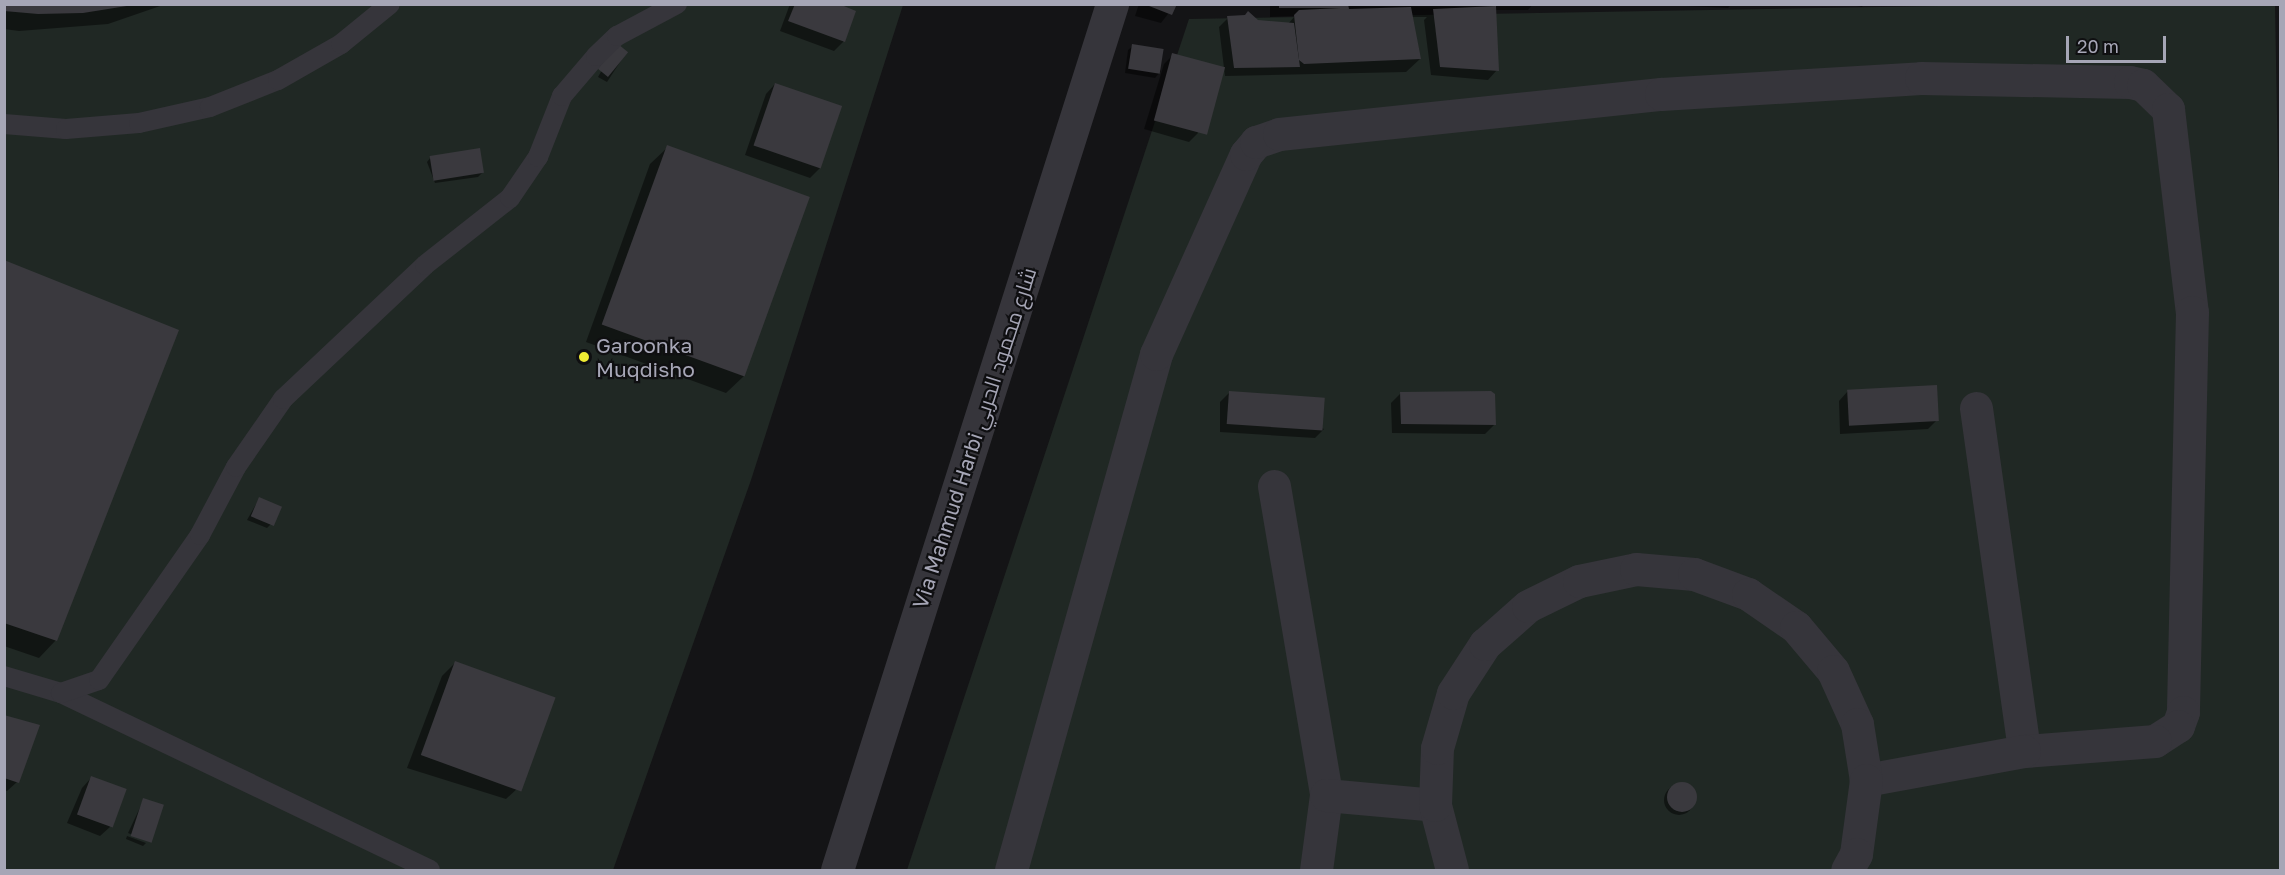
<!DOCTYPE html>
<html>
<head>
<meta charset="utf-8">
<style>
	body { margin:0 }
	#map { position:relative; width:2285px; height:875px; overflow:hidden; background:#141416; font-family:"Golos Text",Cairo,sans-serif }
	div>[style] { position:absolute }
	[style*='--x'] { left:calc(var(--x)*1px); top:calc(var(--y)*1px); width:calc(var(--w)*1px); rotate:calc(var(--a)*1deg) }
	.green>* { inset:0; background:#202824 }
	.shadow>* { inset:0; background:#0007 }
	.round { border-radius:50% }
	.building>* { inset:0; background:#3a393e; transform-origin:0 0 }
	.service>* { height:20px; margin:-10px; padding:0 10px; transform-origin:10px; border-radius:10px; background:#36353b }
	.minor>* { height:33px; margin:-16.5px; padding:0 16.5px; transform-origin:16.5px; border-radius:16.5px; background:#36353b }
	.tertiary>* { height:33px; margin:-16.5px; padding:0 16.5px; transform-origin:16.5px; border-radius:16.5px; background:#36353b }
	.dots>* { width:16px; height:16px; translate:-50% -50%; box-sizing:border-box; border:3px solid #0f0f11; border-radius:50% }
	span { translate:-50% -50%; white-space:nowrap; text-align:center; line-height:1.15; -webkit-text-stroke:4.5px #0f0f11; paint-order:stroke }
	.poi-label { font-size:21px; color:#a6a6b6 }
	.left { translate:0 -50%; text-align:left }
	.street-label { font-size:21px; color:#a6a6b6 }
	.frame { position:absolute; inset:0; border:6px solid #a6a6b6; pointer-events:none }
	.scale { position:absolute; left:2066px; top:36px; width:100px; height:27px; box-sizing:border-box; border:3px solid #a6a6b6; border-top:0; padding-left:8px; font-size:18px; line-height:21px; white-space:nowrap; color:#a6a6b6; -webkit-text-stroke:4px #0f0f11; paint-order:stroke }
</style>
</head>
<body>
<div id="map">
	<div class="green">
		<div style="clip-path:polygon(5px 5px,903px 5px,751px 480px,613px 870px,5px 870px)"></div>
		<div style="clip-path:polygon(1997px 5px,2275px 5px,2280px 283px,2280px 870px,907px 870px,1189px 19px)"></div>
	</div>
	<div class="shadow">
		<div style="clip-path:polygon(4px 4px,166px 4px,108px 24px,19px 31px,4px 29px)"></div>
		<div style="clip-path:polygon(790px 4px,835px 4px,854px 12px,843px 42px,834px 51px,780px 31px)"></div>
		<div style="clip-path:polygon(1139px 4px,1189px 4px,1175px 5px,1161px 23px,1135px 16px)"></div>
		<div style="clip-path:polygon(1270px 4px,1533px 4px,1528px 10px,1495px 10px,1497px 70px,1488px 80px,1431px 75px,1424px 20px,1427px 17px,1412px 17px,1420px 59px,1406px 72px,1225px 76px,1219px 27px,1228px 18px,1288px 24px,1295px 16px,1270px 17px)"></div>
		<div style="clip-path:polygon(1646px 4px,1732px 4px,1728px 8px)"></div>
		<div style="clip-path:polygon(1845px 4px,1864px 4px,1862px 7px)"></div>
		<div style="clip-path:polygon(1133px 46px,1161px 71px,1155px 78px,1125px 73px,1128px 50px)"></div>
		<div style="clip-path:polygon(613px 51px,626px 53px,607px 82px,598px 77px)"></div>
		<div style="clip-path:polygon(1173px 55px,1198px 133px,1189px 142px,1144px 129px,1164px 64px)"></div>
		<div style="clip-path:polygon(775px 84px,820px 168px,810px 178px,745px 155px,766px 94px)"></div>
		<div style="clip-path:polygon(668px 147px,744px 376px,726px 393px,586px 342px,650px 164px)"></div>
		<div style="clip-path:polygon(431px 157px,483px 172px,478px 177px,435px 183px,427px 162px)"></div>
		<div style="clip-path:polygon(4px 261px,177px 331px,56px 640px,39px 658px,4px 646px)"></div>
		<div style="clip-path:polygon(1848px 391px,1937px 420px,1928px 429px,1840px 434px,1839px 401px)"></div>
		<div style="clip-path:polygon(1229px 393px,1324px 429px,1315px 438px,1220px 432px,1220px 402px)"></div>
		<div style="clip-path:polygon(1401px 393px,1495px 424px,1485px 434px,1392px 433px,1391px 403px)"></div>
		<div style="clip-path:polygon(259px 499px,271px 524px,267px 528px,247px 520px)"></div>
		<div style="clip-path:polygon(456px 662px,553px 699px,520px 786px,506px 799px,407px 768px,442px 676px)"></div>
		<div style="clip-path:polygon(4px 717px,17px 782px,7px 791px,4px 790px)"></div>
		<div style="clip-path:polygon(91px 778px,110px 827px,100px 836px,67px 823px,82px 788px)"></div>
		<div class="round" style="left:1664px;top:785px;width:30px;height:30px"></div>
		<div style="clip-path:polygon(144px 799px,148px 841px,128px 833px)"></div>
		<div style="clip-path:polygon(127px 836px,146px 843px,143px 846px,126px 839px)"></div>
	</div>
	<div class="building">
		<div style="clip-path:polygon(4px 4px,133px 4px,133px 5px,83px 13px,38px 14px,4px 11px)"></div>
		<div style="clip-path:polygon(795px 4px,839px 4px,856px 11px,845px 42px,788px 21px)"></div>
		<div style="clip-path:polygon(1144px 4px,1177px 4px,1172px 15px)"></div>
		<div style="clip-path:polygon(1279px 4px,1348px 4px,1349px 9px,1411px 7px,1421px 59px,1304px 64px,1299px 60px,1294px 15px,1299px 10px,1341px 8px,1279px 8px)"></div>
		<div style="clip-path:polygon(1496px 6px,1499px 71px,1440px 67px,1433px 9px)"></div>
		<div style="clip-path:polygon(1248px 11px,1258px 20px,1294px 23px,1300px 67px,1234px 68px,1227px 16px,1245px 15px)"></div>
		<div style="left:618px;top:44px;width:13px;height:32px;rotate:39deg"></div>
		<div style="left:1132px;top:44px;width:32px;height:25px;rotate:9deg"></div>
		<div style="left:1172px;top:53px;width:55px;height:70px;rotate:15deg"></div>
		<div style="left:775px;top:83px;width:71px;height:66px;rotate:19deg"></div>
		<div style="left:667px;top:145px;width:152px;height:191px;rotate:20deg"></div>
		<div style="left:480px;top:148px;width:25px;height:51px;rotate:81deg"></div>
		<div style="clip-path:polygon(4px 260px,179px 330px,57px 641px,4px 623px)"></div>
		<div style="left:1937px;top:385px;width:36px;height:90px;rotate:87deg"></div>
		<div style="left:1229px;top:391px;width:96px;height:33px;rotate:4deg"></div>
		<div style="clip-path:polygon(1491px 391px,1495px 394px,1496px 425px,1401px 424px,1400px 392px)"></div>
		<div style="left:259px;top:497px;width:25px;height:21px;rotate:23deg"></div>
		<div style="left:455px;top:661px;width:107px;height:100px;rotate:20deg"></div>
		<div style="clip-path:polygon(4px 715px,40px 725px,19px 783px,4px 778px)"></div>
		<div style="left:91px;top:776px;width:38px;height:41px;rotate:20deg"></div>
		<div class="round" style="left:1667px;top:782px;width:30px;height:30px"></div>
		<div style="left:143px;top:798px;width:22px;height:40px;rotate:18deg"></div>
	</div>
	<div class="service">
		<div style="--x:4;--y:124;--w:62;--a:4.6"></div>
		<div style="--x:66;--y:129;--w:73;--a:-4.7"></div>
		<div style="--x:139;--y:123;--w:73;--a:-12.7"></div>
		<div style="--x:210;--y:107;--w:73;--a:-21.7"></div>
		<div style="--x:278;--y:80;--w:73;--a:-29.7"></div>
		<div style="--x:341;--y:44;--w:63;--a:-39.2"></div>
		<div style="--x:4;--y:676;--w:59;--a:16.6"></div>
		<div style="--x:61;--y:693;--w:409;--a:25.6"></div>
		<div style="--x:61;--y:693;--w:40;--a:-18.9"></div>
		<div style="--x:99;--y:680;--w:177;--a:-55.1"></div>
		<div style="--x:200;--y:535;--w:77;--a:-62.1"></div>
		<div style="--x:236;--y:467;--w:83;--a:-55.3"></div>
		<div style="--x:283;--y:399;--w:195;--a:-43.3"></div>
		<div style="--x:425;--y:265;--w:108;--a:-38.2"></div>
		<div style="--x:510;--y:198;--w:50;--a:-55.7"></div>
		<div style="--x:538;--y:157;--w:66;--a:-68.5"></div>
		<div style="--x:562;--y:96;--w:52;--a:-49.6"></div>
		<div style="--x:596;--y:56;--w:29;--a:-44"></div>
		<div style="--x:617;--y:36;--w:68;--a:-28.1"></div>
	</div>
	<div class="minor">
		<div style="--x:1976;--y:408;--w:346;--a:82"></div>
		<div style="--x:1274;--y:486;--w:313;--a:80.4"></div>
		<div style="--x:1326;--y:795;--w:76;--a:97.6"></div>
		<div style="--x:1326;--y:795;--w:109;--a:5.2"></div>
		<div style="--x:1011;--y:870;--w:536;--a:-74.3"></div>
		<div style="--x:1156;--y:354;--w:219;--a:-65.8"></div>
		<div style="--x:1246;--y:154;--w:16;--a:-50"></div>
		<div style="--x:1256;--y:142;--w:24;--a:-19"></div>
		<div style="--x:1279;--y:134;--w:384;--a:-6"></div>
		<div style="--x:1661;--y:94;--w:260;--a:-3.5"></div>
		<div style="--x:1921;--y:78;--w:209;--a:1.1"></div>
		<div style="--x:2130;--y:82;--w:13;--a:13"></div>
		<div style="--x:2143;--y:85;--w:35;--a:44"></div>
		<div style="--x:2168;--y:109;--w:204;--a:83.3"></div>
		<div style="--x:2192;--y:312;--w:400;--a:91.3"></div>
		<div style="--x:2183;--y:712;--w:15;--a:110"></div>
		<div style="--x:2178;--y:726;--w:27;--a:147"></div>
		<div style="--x:2155;--y:741;--w:131;--a:175.6"></div>
		<div style="--x:2024;--y:751;--w:161;--a:169.6"></div>
		<div style="--x:1452;--y:870;--w:67;--a:-104.7"></div>
		<div style="--x:1435;--y:805;--w:57;--a:-88"></div>
		<div style="--x:1437;--y:748;--w:57;--a:-73.8"></div>
		<div style="--x:1453;--y:693;--w:59;--a:-56.9"></div>
		<div style="--x:1485;--y:644;--w:57;--a:-41.5"></div>
		<div style="--x:1528;--y:606;--w:57;--a:-26.1"></div>
		<div style="--x:1579;--y:581;--w:58;--a:-11.9"></div>
		<div style="--x:1636;--y:569;--w:58;--a:4.9"></div>
		<div style="--x:1694;--y:574;--w:58;--a:20.3"></div>
		<div style="--x:1748;--y:594;--w:58;--a:34.5"></div>
		<div style="--x:1796;--y:627;--w:57;--a:49.9"></div>
		<div style="--x:1833;--y:671;--w:58;--a:65.6"></div>
		<div style="--x:1857;--y:724;--w:57;--a:80.9"></div>
		<div style="--x:1866;--y:780;--w:75;--a:97.7"></div>
		<div style="--x:1856;--y:854;--w:18;--a:119"></div>
	</div>
	<div class="tertiary">
		<div style="--x:837;--y:870;--w:909;--a:-72.38"></div>
	</div>
	<div class="dots">
		<div style="left:584px;top:357px;background:#efec33"></div>
	</div>
	<div class="poi-label">
		<span class="left" style="left:596px;top:357px">Garoonka<br>Muqdisho</span>
	</div>
	<div class="street-label">
		<span style="left:974px;top:438px;rotate:-72deg">Via Mahmud Harbi شارع محمود الحربي</span>
	</div>
	<div class="frame"></div>
	<div class="scale">20 m</div>
</div>
</body>
</html>
